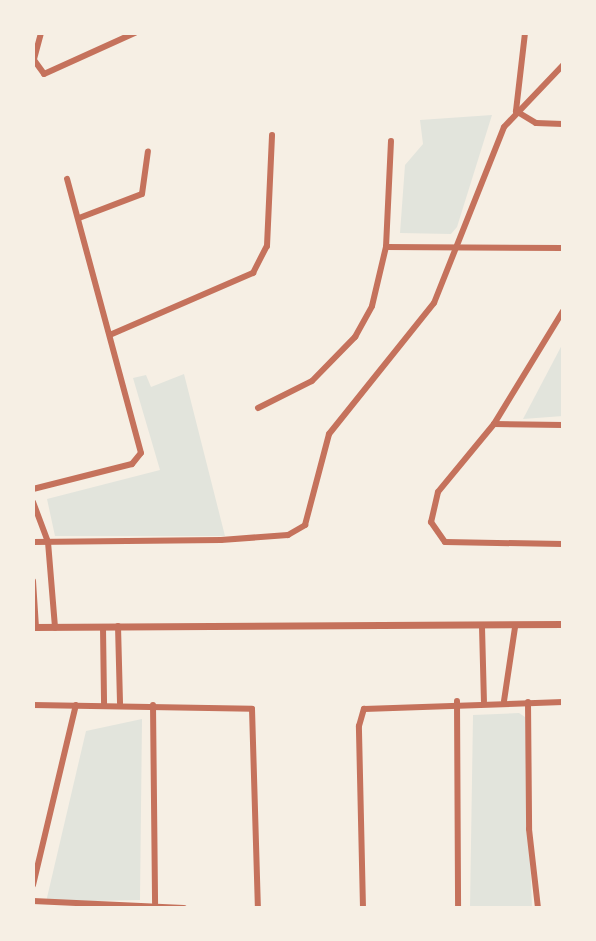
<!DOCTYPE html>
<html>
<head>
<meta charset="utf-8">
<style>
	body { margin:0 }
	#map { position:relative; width:596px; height:941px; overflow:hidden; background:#f6efe4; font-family:"Source Serif 4",serif }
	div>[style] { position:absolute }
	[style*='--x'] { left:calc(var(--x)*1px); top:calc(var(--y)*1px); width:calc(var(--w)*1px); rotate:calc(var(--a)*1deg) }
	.green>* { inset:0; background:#e2e4dc }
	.minor>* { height:6px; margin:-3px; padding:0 3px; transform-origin:3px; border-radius:3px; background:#c5725c }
	.tertiary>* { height:7px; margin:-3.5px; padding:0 3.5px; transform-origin:3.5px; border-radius:3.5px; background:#c5725c }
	span { translate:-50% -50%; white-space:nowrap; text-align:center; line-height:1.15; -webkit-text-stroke:5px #f6efe4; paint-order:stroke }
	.frame { position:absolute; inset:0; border:35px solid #f6efe4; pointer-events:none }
</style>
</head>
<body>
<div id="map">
	<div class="green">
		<div style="clip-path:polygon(492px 115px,457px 227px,451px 234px,400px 233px,405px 165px,423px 144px,420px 120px)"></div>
		<div style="clip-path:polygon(563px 343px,563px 416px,523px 419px)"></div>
		<div style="clip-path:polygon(184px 374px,225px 536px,55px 536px,47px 499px,160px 470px,133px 378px,146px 375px,151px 387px)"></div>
		<div style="clip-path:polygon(519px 713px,525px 717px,532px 908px,470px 908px,473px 715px)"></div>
		<div style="clip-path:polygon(142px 719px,140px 900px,46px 902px,86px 731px)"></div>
	</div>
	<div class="minor">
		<div style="--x:41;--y:33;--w:28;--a:105"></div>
		<div style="--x:34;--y:60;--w:17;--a:54"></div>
		<div style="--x:44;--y:74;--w:100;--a:-24.3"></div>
		<div style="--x:525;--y:33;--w:79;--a:96.6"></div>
		<div style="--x:516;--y:111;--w:23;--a:31"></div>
		<div style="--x:536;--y:123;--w:27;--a:2"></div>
		<div style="--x:79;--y:218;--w:67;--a:-20.9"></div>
		<div style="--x:142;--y:194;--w:43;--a:-82.1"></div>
		<div style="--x:386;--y:247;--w:177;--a:0.3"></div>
		<div style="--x:563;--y:311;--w:132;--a:121.4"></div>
		<div style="--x:494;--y:424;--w:88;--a:129.5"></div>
		<div style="--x:438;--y:492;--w:31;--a:103"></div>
		<div style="--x:431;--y:522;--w:24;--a:55"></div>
		<div style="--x:445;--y:542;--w:118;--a:1"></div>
		<div style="--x:112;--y:334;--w:154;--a:-23.4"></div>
		<div style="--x:253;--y:273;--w:30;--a:-63"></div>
		<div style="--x:267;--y:246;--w:111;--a:-87.4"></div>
		<div style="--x:258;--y:408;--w:60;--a:-26.6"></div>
		<div style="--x:312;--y:381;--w:62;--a:-45.7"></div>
		<div style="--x:355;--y:337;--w:35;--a:-61"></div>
		<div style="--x:372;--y:306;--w:61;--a:-76.7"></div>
		<div style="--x:386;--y:247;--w:106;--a:-87.3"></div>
		<div style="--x:494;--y:424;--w:69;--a:0.8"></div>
		<div style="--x:33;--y:489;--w:102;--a:-14.2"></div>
		<div style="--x:132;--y:464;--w:14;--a:-51"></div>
		<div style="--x:141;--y:453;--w:284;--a:-105.1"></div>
		<div style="--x:33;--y:502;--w:43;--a:69.4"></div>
		<div style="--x:48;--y:542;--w:86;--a:85.3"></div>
		<div style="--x:33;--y:542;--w:188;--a:-0.6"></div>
		<div style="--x:221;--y:540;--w:67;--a:-4.3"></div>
		<div style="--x:288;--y:535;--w:20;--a:-30"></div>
		<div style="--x:305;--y:525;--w:94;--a:-75.2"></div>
		<div style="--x:329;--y:434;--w:168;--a:-51.3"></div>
		<div style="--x:434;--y:303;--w:189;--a:-68.3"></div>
		<div style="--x:504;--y:127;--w:86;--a:-46.4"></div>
		<div style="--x:33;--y:581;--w:46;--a:86.3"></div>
		<div style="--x:118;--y:626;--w:77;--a:88.5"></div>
		<div style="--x:482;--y:627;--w:74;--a:88.5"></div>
		<div style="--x:103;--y:628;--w:75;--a:89.2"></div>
		<div style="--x:457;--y:701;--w:207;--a:89.7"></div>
		<div style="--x:504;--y:701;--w:75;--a:-81.5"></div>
		<div style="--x:528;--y:702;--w:127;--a:89.5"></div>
		<div style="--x:529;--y:829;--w:80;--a:83.5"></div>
		<div style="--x:33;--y:705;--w:219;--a:1"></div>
		<div style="--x:252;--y:709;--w:199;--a:88.3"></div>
		<div style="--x:153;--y:705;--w:198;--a:89.4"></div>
		<div style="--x:33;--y:885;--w:185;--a:-76.6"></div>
		<div style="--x:33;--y:901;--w:151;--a:2.7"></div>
		<div style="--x:363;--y:908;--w:182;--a:-91.3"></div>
		<div style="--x:359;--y:726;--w:18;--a:-74"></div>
		<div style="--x:364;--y:709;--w:199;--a:-2"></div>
	</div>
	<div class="tertiary">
		<div style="--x:33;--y:627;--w:530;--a:-0.32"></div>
	</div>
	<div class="frame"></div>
</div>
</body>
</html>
